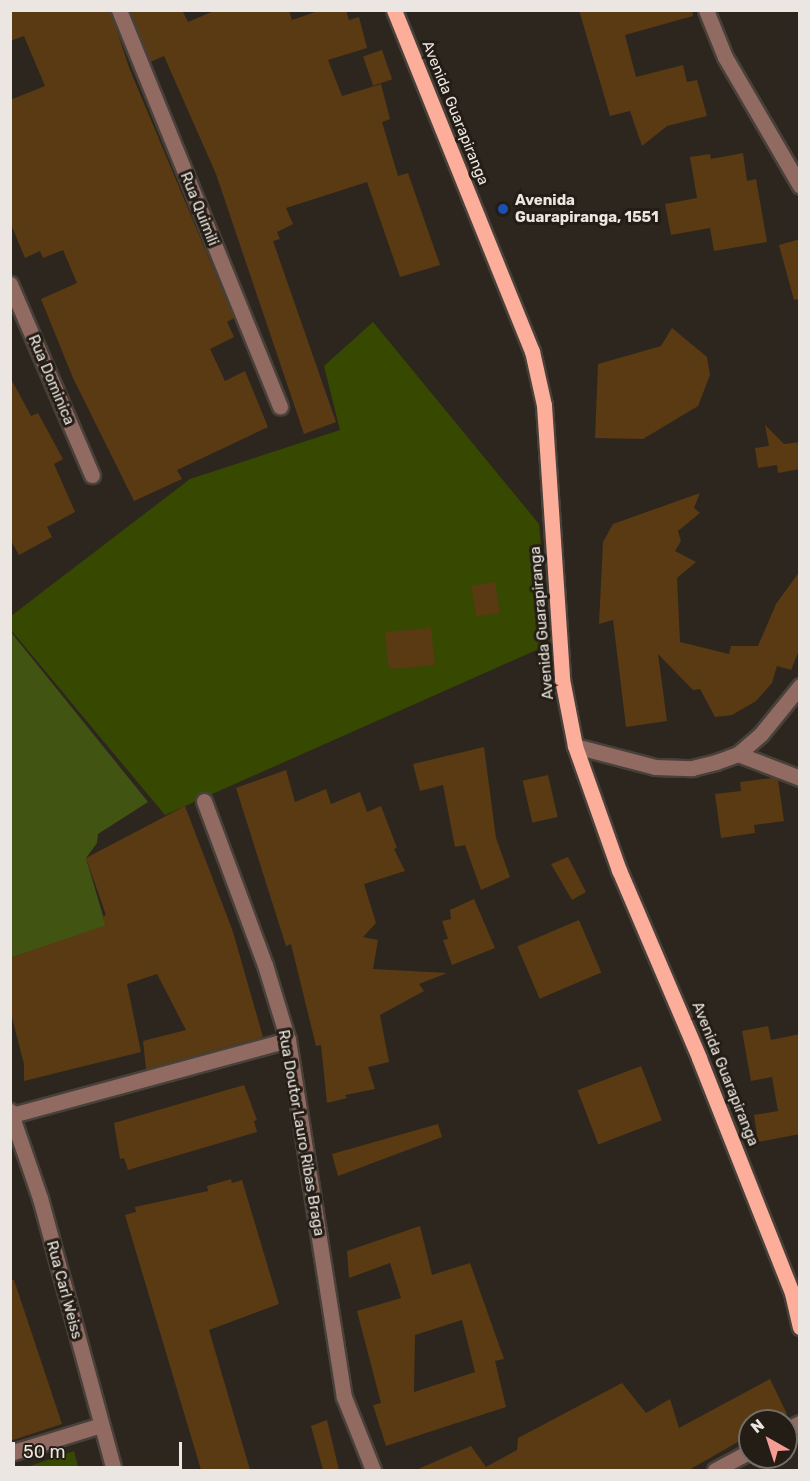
<!DOCTYPE html>
<html>
<head>
<meta charset="utf-8">
<style>
	body { margin:0 }
	#map { position:relative; width:810px; height:1481px; overflow:hidden; background:#2d261f; font-family:Rubik,sans-serif }
	div>[style] { position:absolute }
	[style*='--x'] { left:calc(var(--x)*1px); top:calc(var(--y)*1px); width:calc(var(--w)*1px); rotate:calc(var(--a)*1deg) }
	.green>* { inset:0; background:#374800 }
	.forest>* { inset:0; background:#425412 }
	.building>* { inset:0; background:#593a13; transform-origin:0 0 }
	.roads { filter:drop-shadow(2px 0 #48413a) drop-shadow(-2px 0 #48413a) drop-shadow(0 2px #48413a) drop-shadow(0 -2px #48413a) }
	.minor>* { height:15px; margin:-7.5px; padding:0 7.5px; transform-origin:7.5px; border-radius:7.5px; background:#916b62 }
	.major>* { height:15px; margin:-7.5px; padding:0 7.5px; transform-origin:7.5px; border-radius:7.5px; background:#fdae9b }
	.dots>* { width:16px; height:16px; translate:-50% -50%; box-sizing:border-box; border:3px solid #231d15; border-radius:50% }
	span { translate:-50% -50%; white-space:nowrap; text-align:center; line-height:1.15; -webkit-text-stroke:6px #231d15; paint-order:stroke }
	.street-label { font-size:15px; color:#ebe6e1 }
	.poi-label { font-size:15px; color:#ebe6e1; font-weight:700 }
	.left { translate:0 -50%; text-align:left }
	.frame { position:absolute; inset:0; border:12px solid #ebe6e1; pointer-events:none }
	.north { position:absolute; left:738px; top:1409px; width:60px; height:60px; box-sizing:border-box; background:#231d15; border:2px solid #736d67; border-radius:50%; rotate:321deg; font-size:16px; font-weight:700; line-height:24px; text-align:center; color:#ebe6e1 }
	.north::after { content:''; display:block; margin:auto; width:21px; height:27px; background:#f59c95; clip-path:polygon(50% 0,100% 100%,50% 72%,0 100%) }
	.scale { position:absolute; left:12px; top:1442px; width:170px; height:27px; box-sizing:border-box; border:3px solid #ebe6e1; border-top:0; padding-left:8px; font-size:18px; line-height:21px; white-space:nowrap; color:#ebe6e1; -webkit-text-stroke:4px #231d15; paint-order:stroke }
</style>
</head>
<body>
<div id="map">
	<div class="green">
		<div style="clip-path:polygon(373px 322px,539px 524px,550px 644px,165px 815px,11px 630px,11px 616px,190px 479px,340px 430px,324px 366px)"></div>
		<div style="clip-path:polygon(74px 1451px,79px 1470px,18px 1470px)"></div>
	</div>
	<div class="forest">
		<div style="clip-path:polygon(10px 631px,148px 802px,98px 834px,97px 843px,86px 858px,106px 926px,10px 958px)"></div>
	</div>
	<div class="building">
		<div style="clip-path:polygon(10px 10px,110px 10px,130px 70px,234px 318px,227px 322px,234px 337px,210px 349px,225px 381px,245px 371px,268px 427px,177px 470px,182px 479px,134px 501px,73px 378px,41px 299px,77px 283px,63px 250px,43px 258px,40px 251px,25px 258px,10px 222px,10px 100px,45px 86px,24px 36px,10px 41px)"></div>
		<div style="clip-path:polygon(130px 10px,182px 10px,188px 22px,216px 10px,289px 10px,292px 20px,321px 10px,346px 10px,349px 20px,359px 17px,367px 48px,328px 60px,342px 96px,381px 84px,390px 119px,382px 122px,398px 176px,408px 173px,440px 265px,400px 277px,367px 182px,286px 208px,293px 224px,277px 232px,280px 239px,273px 241px,336px 422px,304px 434px,216px 174px,164px 56px,150px 62px)"></div>
		<div style="clip-path:polygon(579px 10px,692px 10px,693px 16px,625px 35px,636px 77px,683px 65px,687px 82px,697px 80px,707px 116px,667px 126px,642px 146px,630px 111px,610px 116px)"></div>
		<div style="left:382px;top:50px;width:31px;height:20px;rotate:71deg"></div>
		<div style="clip-path:polygon(743px 153px,747px 181px,756px 179px,767px 242px,714px 251px,710px 228px,671px 235px,665px 204px,697px 198px,690px 157px,710px 154px,711px 159px)"></div>
		<div style="clip-path:polygon(800px 239px,800px 299px,794px 300px,779px 245px)"></div>
		<div style="clip-path:polygon(672px 328px,707px 357px,710px 375px,698px 406px,643px 439px,595px 438px,598px 364px,661px 346px)"></div>
		<div style="clip-path:polygon(10px 377px,31px 416px,38px 413px,63px 459px,54px 464px,75px 512px,47px 527px,52px 537px,19px 555px,10px 539px)"></div>
		<div style="clip-path:polygon(765px 425px,784px 444px,800px 442px,800px 469px,778px 473px,777px 465px,758px 468px,755px 448px,769px 446px)"></div>
		<div style="clip-path:polygon(700px 493px,694px 508px,700px 513px,678px 531px,681px 541px,675px 551px,696px 562px,677px 578px,680px 642px,729px 654px,731px 646px,758px 646px,776px 604px,800px 571px,800px 648px,791px 670px,777px 666px,772px 683px,756px 701px,732px 715px,715px 717px,700px 689px,693px 690px,658px 654px,667px 721px,626px 727px,613px 620px,599px 624px,603px 542px,613px 524px)"></div>
		<div style="left:495px;top:582px;width:31px;height:24px;rotate:81deg"></div>
		<div style="clip-path:polygon(431px 628px,435px 665px,393px 669px,388px 665px,385px 632px)"></div>
		<div style="clip-path:polygon(484px 747px,496px 838px,510px 877px,481px 890px,465px 845px,455px 847px,443px 785px,420px 791px,413px 764px)"></div>
		<div style="clip-path:polygon(286px 770px,295px 802px,326px 789px,331px 804px,360px 792px,367px 812px,381px 806px,397px 848px,394px 849px,405px 871px,364px 884px,376px 923px,363px 937px,378px 940px,373px 969px,447px 973px,419px 984px,424px 991px,380px 1015px,389px 1062px,368px 1067px,375px 1089px,345px 1095px,347px 1098px,327px 1103px,321px 1045px,316px 1046px,291px 944px,286px 946px,236px 788px)"></div>
		<div style="left:548px;top:775px;width:43px;height:26px;rotate:77deg"></div>
		<div style="clip-path:polygon(773px 778px,778px 780px,784px 821px,754px 825px,755px 833px,721px 838px,715px 794px,741px 791px,740px 782px)"></div>
		<div style="clip-path:polygon(185px 806px,233px 932px,263px 1037px,146px 1069px,143px 1041px,186px 1030px,157px 974px,127px 984px,141px 1052px,24px 1081px,24px 1064px,10px 1010px,10px 958px,106px 925px,102px 917px,106px 915px,86px 858px)"></div>
		<div style="clip-path:polygon(568px 857px,586px 892px,572px 900px,551px 864px)"></div>
		<div style="clip-path:polygon(474px 899px,495px 948px,452px 965px,443px 940px,448px 939px,442px 921px,451px 919px,450px 910px)"></div>
		<div style="left:579px;top:920px;width:57px;height:67px;rotate:67deg"></div>
		<div style="clip-path:polygon(768px 1026px,771px 1040px,800px 1034px,800px 1134px,758px 1142px,754px 1115px,778px 1111px,772px 1077px,751px 1081px,742px 1031px)"></div>
		<div style="left:641px;top:1066px;width:58px;height:68px;rotate:69deg"></div>
		<div style="clip-path:polygon(244px 1085px,257px 1120px,254px 1121px,257px 1132px,128px 1170px,124px 1158px,120px 1159px,114px 1123px)"></div>
		<div style="clip-path:polygon(438px 1124px,442px 1137px,338px 1176px,332px 1154px)"></div>
		<div style="clip-path:polygon(231px 1179px,232px 1183px,242px 1180px,279px 1304px,209px 1330px,250px 1470px,201px 1470px,125px 1215px,136px 1212px,135px 1207px,208px 1191px,207px 1186px)"></div>
		<div style="clip-path:polygon(evenodd,420px 1226px,432px 1275px,470px 1263px,504px 1359px,495px 1361px,506px 1407px,386px 1446px,373px 1405px,381px 1403px,357px 1311px,401px 1298px,390px 1263px,349px 1278px,347px 1251px,420px 1226px,462px 1320px,475px 1372px,414px 1392px,415px 1335px,462px 1320px)"></div>
		<div style="clip-path:polygon(10px 1280px,14px 1280px,62px 1424px,10px 1441px)"></div>
		<div style="clip-path:polygon(770px 1379px,787px 1414px,774px 1421px,750px 1421px,750px 1435px,689px 1470px,416px 1470px,471px 1446px,486px 1467px,517px 1450px,518px 1438px,622px 1383px,646px 1413px,670px 1399px,679px 1428px)"></div>
		<div style="clip-path:polygon(327px 1420px,339px 1470px,323px 1470px,311px 1426px)"></div>
	</div>
	<div class="roads">
		<div class="minor">
			<div style="--x:119;--y:10;--w:428;--a:67.9"></div>
			<div style="--x:706;--y:10;--w:51;--a:68"></div>
			<div style="--x:725;--y:57;--w:149;--a:59.8"></div>
			<div style="--x:10;--y:284;--w:208;--a:66.8"></div>
			<div style="--x:575;--y:746;--w:83;--a:14.7"></div>
			<div style="--x:655;--y:767;--w:37;--a:2"></div>
			<div style="--x:692;--y:768;--w:25;--a:-14"></div>
			<div style="--x:716;--y:762;--w:23;--a:-20"></div>
			<div style="--x:738;--y:754;--w:30;--a:-41"></div>
			<div style="--x:761;--y:734;--w:62;--a:-50.9"></div>
			<div style="--x:738;--y:754;--w:66;--a:21.2"></div>
			<div style="--x:204;--y:801;--w:175;--a:69.6"></div>
			<div style="--x:265;--y:965;--w:78;--a:73"></div>
			<div style="--x:288;--y:1040;--w:361;--a:81.1"></div>
			<div style="--x:344;--y:1397;--w:79;--a:68.3"></div>
			<div style="--x:10;--y:1111;--w:92;--a:71"></div>
			<div style="--x:40;--y:1198;--w:282;--a:74.8"></div>
			<div style="--x:12;--y:1115;--w:286;--a:-15.2"></div>
			<div style="--x:786;--y:1430;--w:16;--a:-27"></div>
			<div style="--x:10;--y:1453;--w:95;--a:-17.1"></div>
			<div style="--x:715;--y:1470;--w:40;--a:-28"></div>
		</div>
		<div class="major">
			<div style="--x:394;--y:10;--w:368;--a:68"></div>
			<div style="--x:532;--y:351;--w:55;--a:77.5"></div>
			<div style="--x:544;--y:405;--w:275;--a:86.2"></div>
			<div style="--x:562;--y:679;--w:68;--a:79"></div>
			<div style="--x:575;--y:746;--w:132;--a:70.5"></div>
			<div style="--x:619;--y:870;--w:204;--a:66.9"></div>
			<div style="--x:699;--y:1058;--w:253;--a:68.4"></div>
			<div style="--x:792;--y:1293;--w:35;--a:77"></div>
		</div>
	</div>
	<div class="dots">
		<div style="left:503px;top:209px;background:#1a4fb4"></div>
	</div>
	<div class="street-label">
		<span style="left:455px;top:113px;rotate:68deg">Avenida Guarapiranga</span>
		<span style="left:199px;top:209px;rotate:68deg">Rua Quimili</span>
		<span style="left:51px;top:380px;rotate:67deg">Rua Dominica</span>
		<span style="left:542px;top:623px;rotate:-95deg">Avenida Guarapiranga</span>
		<span style="left:725px;top:1074px;rotate:68deg">Avenida Guarapiranga</span>
		<span style="left:301px;top:1133px;rotate:80deg">Rua Doutor Lauro Ribas Braga</span>
		<span style="left:64px;top:1290px;rotate:75deg">Rua Carl Weiss</span>
	</div>
	<div class="poi-label">
		<span class="left" style="left:515px;top:209px">Avenida<br>Guarapiranga, 1551</span>
	</div>
	<div class="frame"></div>
	<div class="north">N</div>
	<div class="scale">50 m</div>
</div>
</body>
</html>
